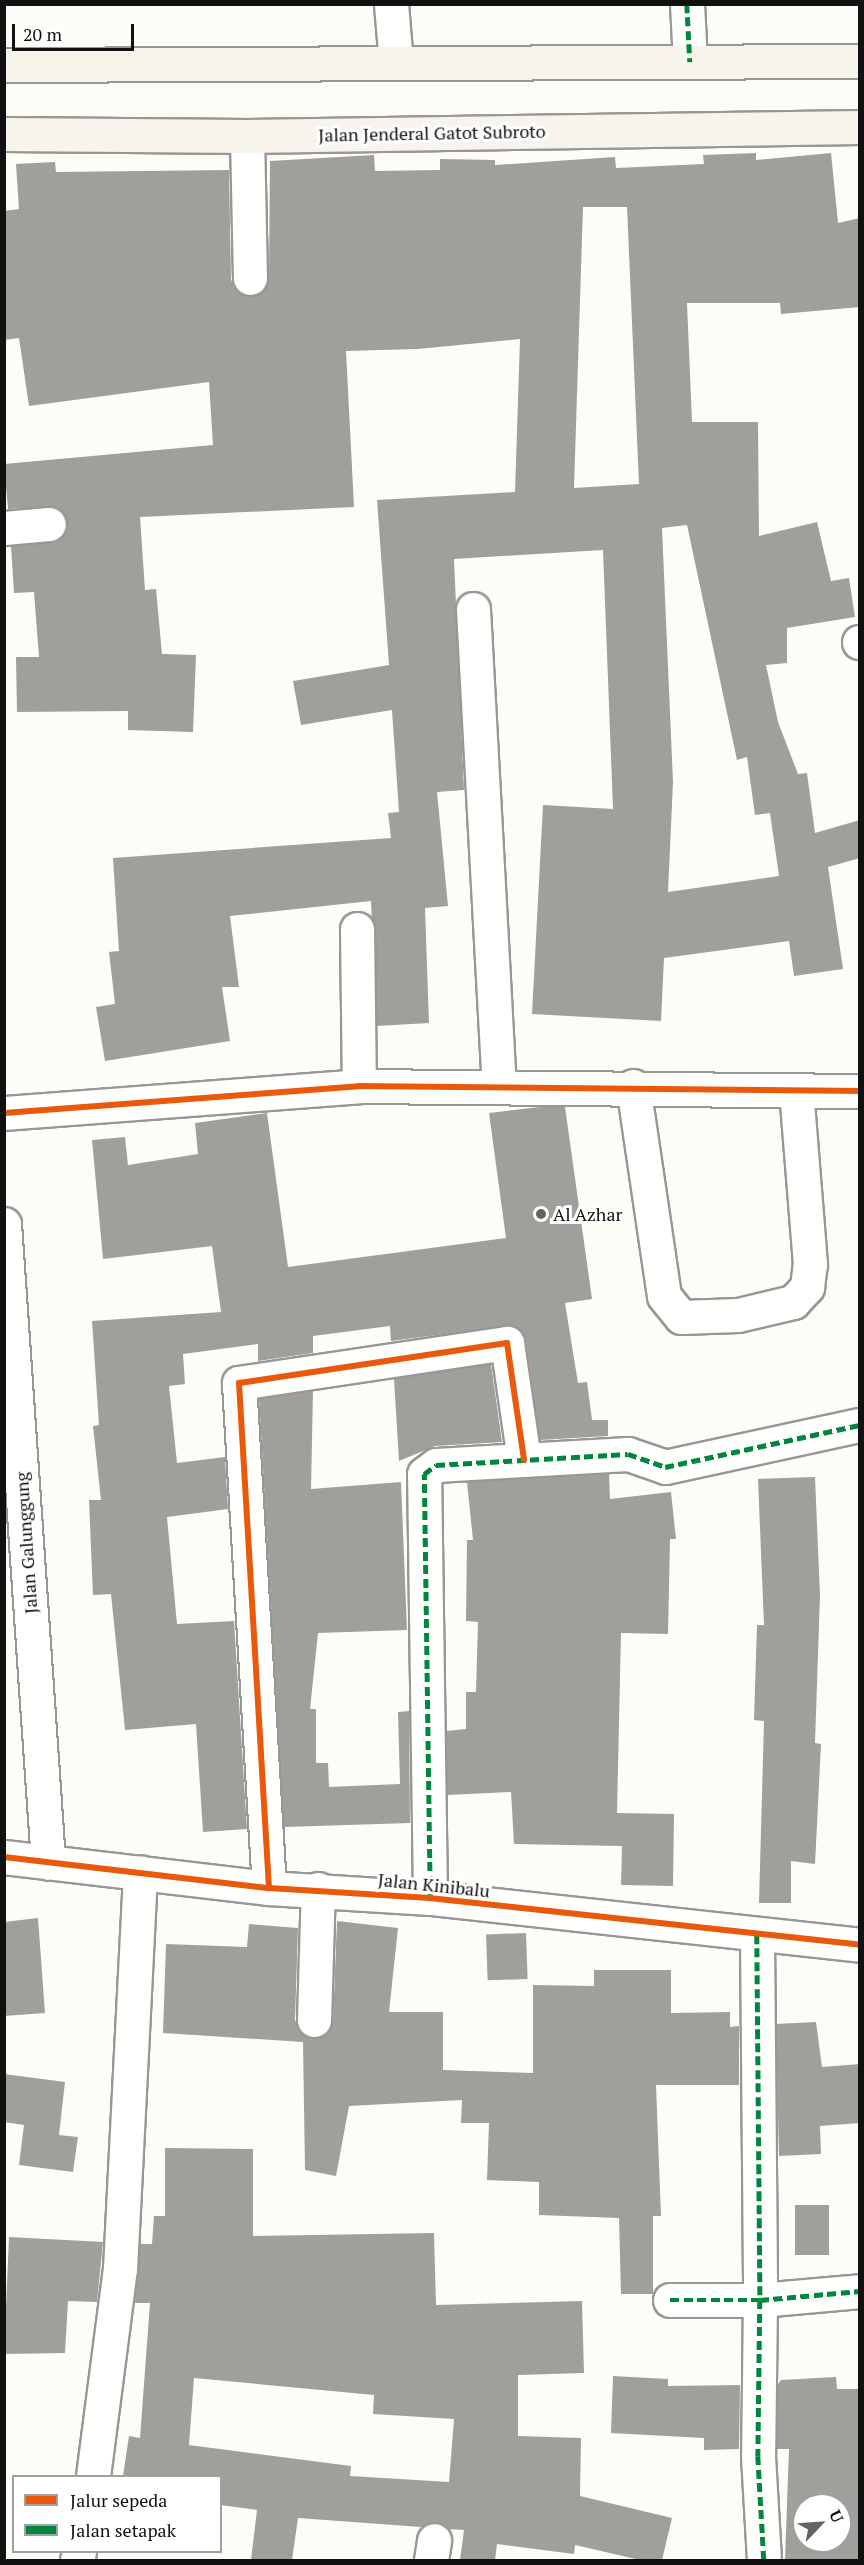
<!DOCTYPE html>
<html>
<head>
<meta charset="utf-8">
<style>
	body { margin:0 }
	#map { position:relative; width:864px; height:2565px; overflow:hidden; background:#fdfcf7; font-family:"PT Serif",serif }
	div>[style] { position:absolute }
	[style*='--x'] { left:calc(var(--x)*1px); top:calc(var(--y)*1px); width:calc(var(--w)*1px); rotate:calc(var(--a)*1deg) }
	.building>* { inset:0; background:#a19f9c; transform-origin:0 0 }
	.roads { filter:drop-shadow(2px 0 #979795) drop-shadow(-2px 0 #979795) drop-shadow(0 2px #979795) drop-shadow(0 -2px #979795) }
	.street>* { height:33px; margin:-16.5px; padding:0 16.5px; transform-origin:16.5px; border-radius:16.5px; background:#fffffe }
	.secondary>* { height:33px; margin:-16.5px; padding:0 16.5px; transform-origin:16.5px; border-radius:16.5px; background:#f6f4eb }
	.quiet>* { height:4.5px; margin-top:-2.25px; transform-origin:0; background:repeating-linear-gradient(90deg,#00873e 0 9px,transparent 0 13.5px) }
	.cycleway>* { height:6px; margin:-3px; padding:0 3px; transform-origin:3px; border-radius:3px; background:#e8590c }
	.dots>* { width:16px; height:16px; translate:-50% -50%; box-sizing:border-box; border:3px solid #fff; border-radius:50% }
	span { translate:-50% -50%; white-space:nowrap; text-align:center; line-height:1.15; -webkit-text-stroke:6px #fff; paint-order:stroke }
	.street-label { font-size:18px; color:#111 }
	.poi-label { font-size:18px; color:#111 }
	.left { translate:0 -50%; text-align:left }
	.frame { position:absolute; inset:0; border:6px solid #111; pointer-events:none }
	.legend { position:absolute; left:12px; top:2475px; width:210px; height:78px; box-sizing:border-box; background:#fff; border:2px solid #a0a0a0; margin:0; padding:8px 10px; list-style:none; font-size:18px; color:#111 }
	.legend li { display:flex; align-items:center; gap:12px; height:30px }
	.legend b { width:30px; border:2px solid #a0a0a0 }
	.north { position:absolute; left:792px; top:2493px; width:60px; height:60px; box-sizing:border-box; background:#fff; border:2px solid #a0a0a0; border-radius:50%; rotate:65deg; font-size:16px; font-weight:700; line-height:24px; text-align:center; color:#111 }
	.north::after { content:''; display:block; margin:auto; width:21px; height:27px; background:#646362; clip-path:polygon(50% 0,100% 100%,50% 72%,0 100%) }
	.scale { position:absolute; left:12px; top:24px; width:122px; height:27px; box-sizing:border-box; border:3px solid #111; border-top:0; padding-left:8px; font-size:18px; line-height:21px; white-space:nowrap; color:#111; -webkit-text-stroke:4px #fff; paint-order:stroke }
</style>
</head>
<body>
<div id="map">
	<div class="building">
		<div style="clip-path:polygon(evenodd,756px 153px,756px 160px,831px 153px,838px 223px,860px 218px,860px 307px,781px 314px,780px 303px,687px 303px,692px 422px,758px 422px,759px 536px,817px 522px,831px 581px,849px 578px,855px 617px,787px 628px,787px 663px,766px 665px,778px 722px,798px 774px,807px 773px,815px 833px,860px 820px,860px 858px,828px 867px,843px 969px,794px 976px,789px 941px,664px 958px,661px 1021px,532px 1014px,543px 805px,613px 809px,603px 550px,454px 559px,464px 790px,437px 792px,448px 906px,425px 908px,429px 1023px,377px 1026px,371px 901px,230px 916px,239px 987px,222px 987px,230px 1041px,105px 1061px,96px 1007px,115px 1004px,109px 952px,119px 951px,113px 858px,391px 838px,388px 813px,399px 812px,392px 710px,301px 725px,293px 681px,389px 665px,377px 500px,515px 492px,520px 339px,418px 349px,346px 351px,354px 507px,140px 517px,145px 590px,156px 589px,162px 654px,196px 655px,193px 732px,128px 730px,128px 711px,17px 712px,16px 657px,39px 657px,34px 592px,14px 593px,11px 546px,59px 540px,68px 523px,56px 507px,8px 509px,4px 464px,213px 445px,209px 382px,29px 406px,19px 338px,4px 340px,4px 211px,19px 209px,16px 164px,55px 162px,56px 172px,229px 170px,231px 279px,234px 288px,250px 297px,260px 294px,269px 278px,270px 161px,374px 155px,375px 171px,440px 170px,440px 159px,495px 160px,495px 165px,615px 157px,616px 168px,704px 164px,703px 155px,756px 153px,583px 207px,627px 207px,639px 484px,574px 488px,583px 207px,756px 153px,687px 525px,737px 760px,747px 757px,755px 815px,770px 813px,779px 876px,668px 892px,673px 782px,662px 528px,687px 525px)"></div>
		<div style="clip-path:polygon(539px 1107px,565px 1107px,592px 1299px,565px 1303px,578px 1383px,587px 1382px,592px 1420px,608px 1420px,608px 1436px,540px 1440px,526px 1340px,513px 1325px,391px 1341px,390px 1326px,313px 1336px,313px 1353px,258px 1361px,258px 1344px,183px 1354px,185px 1384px,169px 1386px,177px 1463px,225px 1457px,228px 1509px,167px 1517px,177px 1624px,234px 1621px,247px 1829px,203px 1832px,196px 1724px,125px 1730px,111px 1594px,93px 1595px,89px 1500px,101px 1500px,93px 1426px,99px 1425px,92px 1321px,221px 1312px,212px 1246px,103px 1259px,92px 1140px,125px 1137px,128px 1165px,198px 1154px,195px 1123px,267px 1113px,288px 1267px,506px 1238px,489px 1113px)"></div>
		<div style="clip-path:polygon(491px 1364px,502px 1442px,435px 1446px,399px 1461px,394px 1379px)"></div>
		<div style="clip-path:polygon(313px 1391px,311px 1489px,401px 1482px,407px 1630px,318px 1633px,310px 1709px,316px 1709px,316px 1763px,328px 1763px,329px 1787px,400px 1784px,398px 1712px,409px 1711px,410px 1823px,284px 1827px,259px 1399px)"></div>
		<div style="clip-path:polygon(609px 1474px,610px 1499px,671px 1492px,676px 1539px,670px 1539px,668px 1634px,621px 1633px,617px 1813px,674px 1814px,673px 1886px,621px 1885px,622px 1846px,514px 1844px,511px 1792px,447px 1795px,446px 1731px,466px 1729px,466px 1692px,476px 1692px,478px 1622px,466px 1621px,467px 1540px,473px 1540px,467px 1482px)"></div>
		<div style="clip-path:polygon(815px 1477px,820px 1595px,815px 1743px,821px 1744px,815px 1864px,791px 1861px,791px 1903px,759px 1903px,764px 1721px,754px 1720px,757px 1625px,764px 1625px,758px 1479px)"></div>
		<div style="clip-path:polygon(38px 1918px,45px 2013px,4px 2016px,4px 1922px)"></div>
		<div style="clip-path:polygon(337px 1921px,398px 1928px,389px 2012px,443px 2012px,443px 2070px,533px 2073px,533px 1985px,594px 1986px,594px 1970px,671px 1970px,671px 2013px,730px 2012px,730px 2027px,739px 2026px,739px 2085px,656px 2085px,661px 2216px,653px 2216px,653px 2294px,621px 2294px,619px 2218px,539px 2215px,539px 2182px,487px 2180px,489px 2123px,461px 2123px,462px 2100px,349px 2106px,336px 2176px,305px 2170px,303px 2042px,163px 2033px,166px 1944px,247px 1947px,249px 1924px,298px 1928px,295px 2020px,305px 2036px,323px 2036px,333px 2021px)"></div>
		<div style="left:526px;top:1933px;width:46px;height:40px;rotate:88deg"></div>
		<div style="clip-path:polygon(816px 2022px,822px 2067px,860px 2064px,860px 2123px,820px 2126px,821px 2154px,779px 2156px,776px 2024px)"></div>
		<div style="clip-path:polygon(4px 2074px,65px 2082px,59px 2135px,78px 2137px,73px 2172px,19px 2165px,24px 2125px,4px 2122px)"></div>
		<div style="clip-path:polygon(evenodd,165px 2148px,253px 2149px,253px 2236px,434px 2233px,436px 2305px,582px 2301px,584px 2373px,518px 2375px,518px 2436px,581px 2438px,580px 2496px,672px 2518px,662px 2560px,640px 2560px,575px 2545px,574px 2554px,497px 2544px,495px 2560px,460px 2560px,464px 2530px,448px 2529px,437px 2522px,421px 2527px,298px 2518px,292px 2560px,251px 2560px,257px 2510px,220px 2505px,220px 2476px,123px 2476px,129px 2436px,140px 2438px,150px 2303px,135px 2303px,140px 2244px,152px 2244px,154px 2216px,165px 2216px,165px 2148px,194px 2378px,374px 2395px,373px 2414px,454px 2419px,449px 2482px,350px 2476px,351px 2466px,189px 2445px,194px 2378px)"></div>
		<div style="left:829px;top:2205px;width:50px;height:34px;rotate:90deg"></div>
		<div style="clip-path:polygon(9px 2237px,103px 2242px,97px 2302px,68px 2301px,65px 2353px,4px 2354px)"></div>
		<div style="clip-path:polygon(613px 2376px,668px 2379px,668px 2386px,740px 2385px,739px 2449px,704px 2450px,704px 2438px,611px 2433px)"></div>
		<div style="clip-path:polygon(evenodd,836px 2377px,837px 2389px,860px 2389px,860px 2560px,785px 2560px,789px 2449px,777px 2449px,778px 2384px,781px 2380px,836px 2377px,804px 2505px,840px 2505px,840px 2541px,804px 2541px,804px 2505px)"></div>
	</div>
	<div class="roads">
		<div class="street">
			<div style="--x:391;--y:4;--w:59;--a:85.2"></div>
			<div style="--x:687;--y:4;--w:58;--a:87"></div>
			<div style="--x:247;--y:136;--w:142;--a:88.8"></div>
			<div style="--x:4;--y:528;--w:45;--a:-5.1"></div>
			<div style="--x:473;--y:609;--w:477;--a:86.9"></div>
			<div style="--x:859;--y:642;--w:1;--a:0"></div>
			<div style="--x:357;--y:929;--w:157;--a:89.3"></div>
			<div style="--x:633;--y:1086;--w:212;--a:81.6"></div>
			<div style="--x:664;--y:1296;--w:27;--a:51"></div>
			<div style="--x:681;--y:1317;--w:57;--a:-2"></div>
			<div style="--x:738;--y:1315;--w:57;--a:-13.3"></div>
			<div style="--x:793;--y:1302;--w:21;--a:-47"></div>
			<div style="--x:807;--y:1287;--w:23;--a:-83"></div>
			<div style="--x:810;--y:1264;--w:174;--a:-94.6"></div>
			<div style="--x:4;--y:1113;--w:356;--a:-4.3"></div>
			<div style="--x:359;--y:1086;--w:501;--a:0.57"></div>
			<div style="--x:4;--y:1224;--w:640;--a:86.05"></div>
			<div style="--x:4;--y:1857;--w:267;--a:6.7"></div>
			<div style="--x:269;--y:1888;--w:161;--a:3.6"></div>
			<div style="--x:430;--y:1898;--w:433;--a:6.2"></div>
			<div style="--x:269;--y:1888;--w:506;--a:-93.4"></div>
			<div style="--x:239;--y:1383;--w:271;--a:-8.5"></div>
			<div style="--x:507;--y:1343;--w:118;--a:81.7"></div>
			<div style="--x:430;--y:1898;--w:424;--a:-90.8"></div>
			<div style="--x:424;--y:1474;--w:15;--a:-37"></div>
			<div style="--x:436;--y:1465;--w:192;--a:-3.3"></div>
			<div style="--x:628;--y:1454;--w:39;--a:19"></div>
			<div style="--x:665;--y:1467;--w:199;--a:-12.2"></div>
			<div style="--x:757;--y:1935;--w:365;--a:89.5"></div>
			<div style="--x:760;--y:2300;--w:100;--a:-5.1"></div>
			<div style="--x:314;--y:2020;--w:131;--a:-88.3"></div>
			<div style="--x:670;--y:2300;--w:90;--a:0"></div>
			<div style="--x:760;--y:2300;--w:156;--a:90.7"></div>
			<div style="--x:758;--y:2456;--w:104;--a:86.7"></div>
			<div style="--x:93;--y:2476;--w:209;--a:-82.6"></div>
			<div style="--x:120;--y:2269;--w:397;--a:-87.1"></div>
			<div style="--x:77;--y:2560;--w:8;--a:-76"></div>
			<div style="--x:431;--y:2560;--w:20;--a:-81"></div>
		</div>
		<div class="secondary">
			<div style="--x:4;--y:65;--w:856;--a:-0.27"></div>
			<div style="--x:4;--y:134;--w:243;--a:0.5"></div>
			<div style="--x:247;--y:136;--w:613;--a:-0.84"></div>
		</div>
	</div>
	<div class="quiet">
		<div style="--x:687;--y:4;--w:58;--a:87"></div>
		<div style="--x:859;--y:642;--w:1;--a:0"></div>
		<div style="--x:430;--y:1898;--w:424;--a:-90.8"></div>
		<div style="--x:424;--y:1474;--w:15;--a:-37"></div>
		<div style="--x:436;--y:1465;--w:192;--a:-3.3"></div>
		<div style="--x:628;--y:1454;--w:39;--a:19"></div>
		<div style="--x:665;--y:1467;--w:199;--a:-12.2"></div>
		<div style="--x:757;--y:1935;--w:365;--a:89.5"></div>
		<div style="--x:760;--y:2300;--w:100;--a:-5.1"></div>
		<div style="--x:670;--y:2300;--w:90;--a:0"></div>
		<div style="--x:760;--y:2300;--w:156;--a:90.7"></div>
		<div style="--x:758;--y:2456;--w:104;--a:86.7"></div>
	</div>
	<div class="cycleway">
		<div style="--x:4;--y:1113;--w:356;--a:-4.3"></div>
		<div style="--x:359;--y:1086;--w:501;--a:0.57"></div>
		<div style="--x:4;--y:1857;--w:267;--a:6.7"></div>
		<div style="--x:269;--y:1888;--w:161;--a:3.6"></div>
		<div style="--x:430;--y:1898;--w:433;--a:6.2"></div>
		<div style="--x:269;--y:1888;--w:506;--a:-93.4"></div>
		<div style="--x:239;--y:1383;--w:271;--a:-8.5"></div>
		<div style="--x:507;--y:1343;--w:118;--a:81.7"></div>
	</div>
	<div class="dots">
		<div style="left:541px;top:1214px;background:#646362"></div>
	</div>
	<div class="street-label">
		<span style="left:432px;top:133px;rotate:-1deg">Jalan Jenderal Gatot Subroto</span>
		<span style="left:26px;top:1543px;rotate:-94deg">Jalan Galunggung</span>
		<span style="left:434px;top:1885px;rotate:6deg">Jalan Kinibalu</span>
	</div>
	<div class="poi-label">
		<span class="left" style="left:553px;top:1214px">Al Azhar</span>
	</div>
	<div class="frame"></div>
	<ul class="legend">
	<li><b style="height:8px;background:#e8590c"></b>Jalur sepeda</li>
	<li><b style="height:8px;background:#00873e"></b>Jalan setapak</li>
	</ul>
	<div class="north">U</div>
	<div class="scale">20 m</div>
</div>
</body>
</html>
